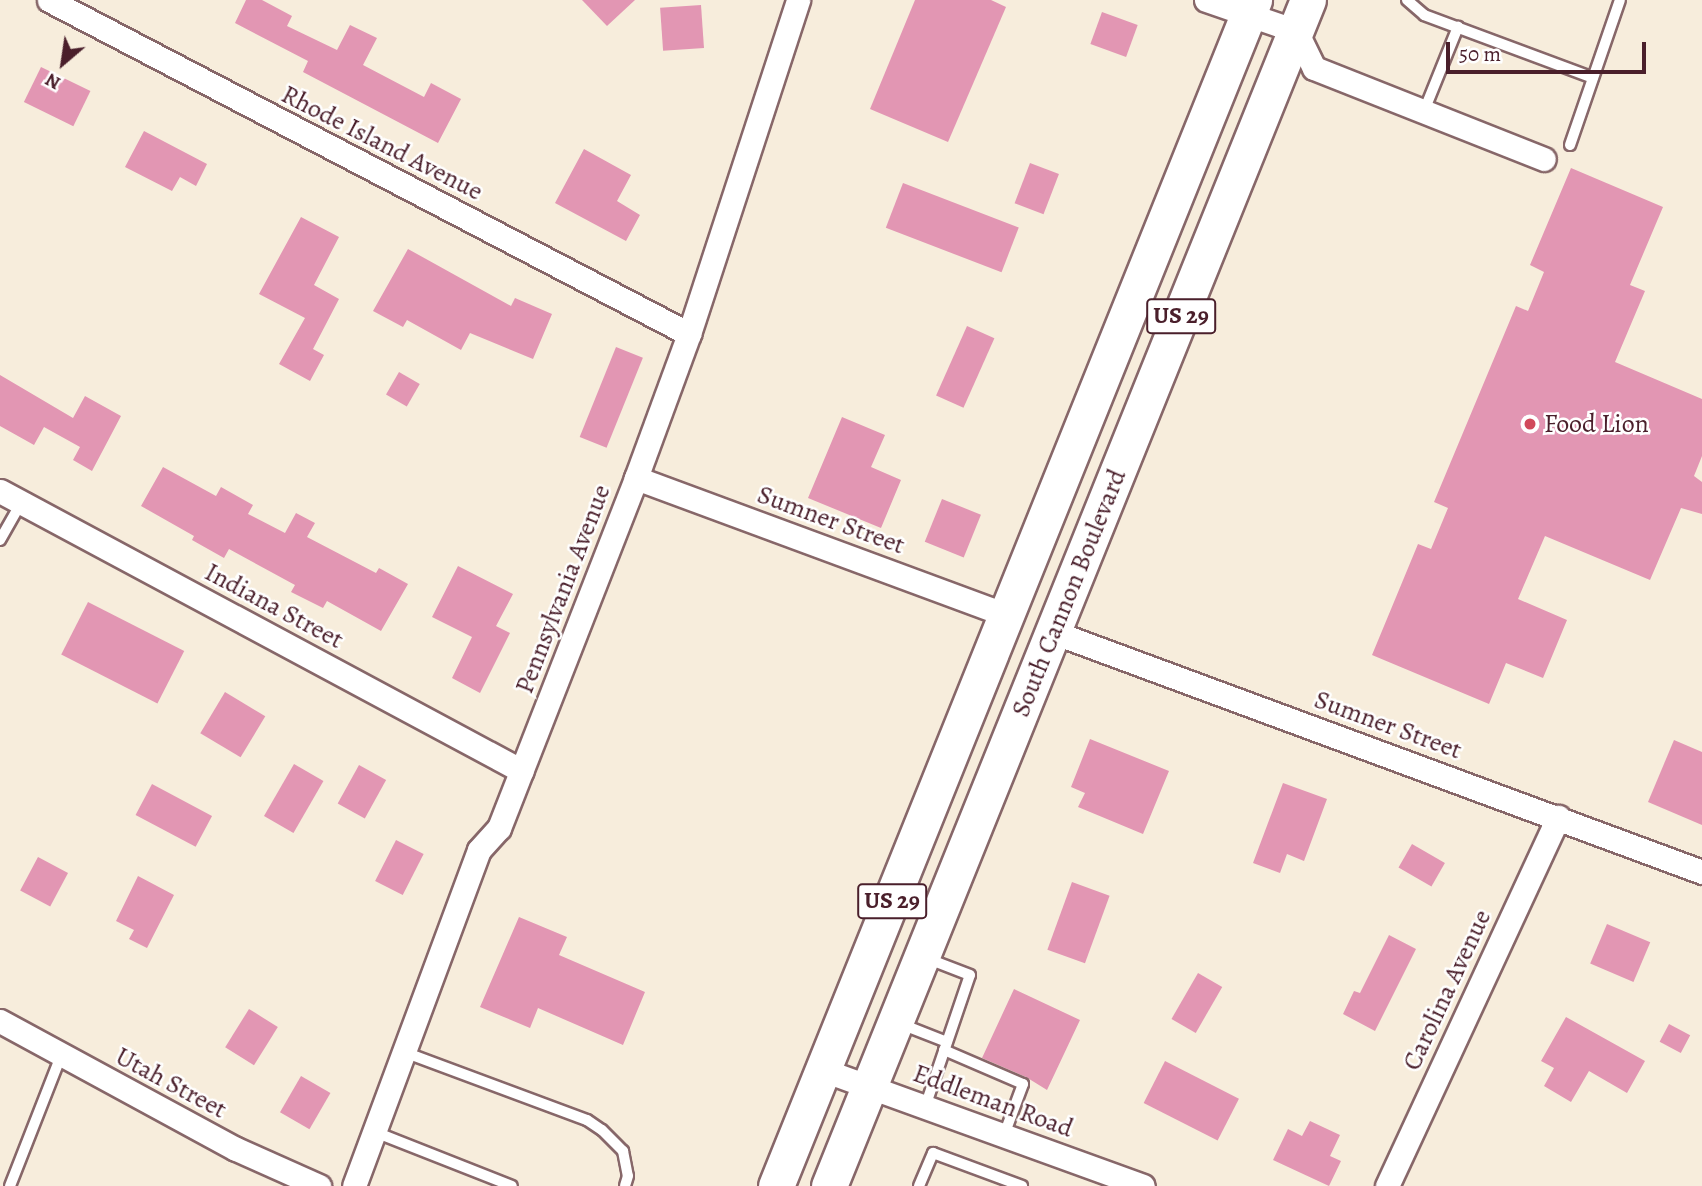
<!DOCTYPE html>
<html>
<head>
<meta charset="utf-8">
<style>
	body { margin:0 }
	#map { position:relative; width:1702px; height:1186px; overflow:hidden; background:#f7eddc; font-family:Alegreya,serif }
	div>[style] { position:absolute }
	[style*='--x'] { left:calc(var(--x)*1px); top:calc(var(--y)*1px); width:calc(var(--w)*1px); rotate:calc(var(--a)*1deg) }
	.building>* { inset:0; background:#e296b3; transform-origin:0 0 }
	.roads { filter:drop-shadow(2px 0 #876769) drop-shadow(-2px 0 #876769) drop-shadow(0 2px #876769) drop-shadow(0 -2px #876769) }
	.lane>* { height:10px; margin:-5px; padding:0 5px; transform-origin:5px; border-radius:5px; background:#fff }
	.street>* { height:23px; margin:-11.5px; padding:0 11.5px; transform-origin:11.5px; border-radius:11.5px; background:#fff }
	.primary>* { height:35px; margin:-17.5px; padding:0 17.5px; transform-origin:17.5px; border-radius:17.5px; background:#fff }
	.dots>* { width:19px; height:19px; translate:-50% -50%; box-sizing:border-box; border:4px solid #fff; border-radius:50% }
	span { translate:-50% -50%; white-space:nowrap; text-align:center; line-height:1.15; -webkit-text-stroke:5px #fff; paint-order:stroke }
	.shield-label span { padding:2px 5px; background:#fff; border:2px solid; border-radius:5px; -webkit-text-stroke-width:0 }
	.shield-label { font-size:24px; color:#4a1f2b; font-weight:700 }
	.street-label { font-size:26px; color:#4a1f2b }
	.poi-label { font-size:26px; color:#4a1f2b }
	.left { translate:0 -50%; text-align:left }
	.north { position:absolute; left:28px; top:28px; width:70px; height:70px; -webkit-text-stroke:5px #fff; paint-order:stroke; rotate:209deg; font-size:19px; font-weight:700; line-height:28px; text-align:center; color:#4a1f2b }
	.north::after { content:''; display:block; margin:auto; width:24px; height:32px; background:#4a1f2b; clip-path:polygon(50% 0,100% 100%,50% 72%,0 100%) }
	.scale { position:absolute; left:1446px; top:42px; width:200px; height:32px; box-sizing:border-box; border:4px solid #4a1f2b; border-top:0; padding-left:9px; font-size:21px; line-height:24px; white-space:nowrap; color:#4a1f2b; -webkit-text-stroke:5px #fff; paint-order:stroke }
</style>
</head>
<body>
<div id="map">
	<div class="building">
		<div style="clip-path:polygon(246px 0,262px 0,292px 16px,287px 26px,337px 50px,350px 25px,377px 38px,363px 65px,424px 97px,431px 83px,461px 99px,438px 143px,303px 72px,308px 61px,235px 23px)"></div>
		<div style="clip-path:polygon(582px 0,635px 0,607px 26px)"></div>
		<div style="clip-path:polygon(915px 0,991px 0,1006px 7px,948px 142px,870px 109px)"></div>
		<div style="left:701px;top:5px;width:43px;height:41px;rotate:86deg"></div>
		<div style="left:1102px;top:12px;width:38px;height:34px;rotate:20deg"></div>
		<div style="left:41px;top:67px;width:55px;height:39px;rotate:26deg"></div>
		<div style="clip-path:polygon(144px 131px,207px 164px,196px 186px,180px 177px,172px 191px,125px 167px)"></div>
		<div style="clip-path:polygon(584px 149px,631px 175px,617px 201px,640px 215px,626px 241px,555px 203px)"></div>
		<div style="left:1030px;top:163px;width:31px;height:43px;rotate:21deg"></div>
		<div style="clip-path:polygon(1571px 168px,1663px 207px,1630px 285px,1645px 291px,1615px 362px,1702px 399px,1702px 456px,1694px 476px,1702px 482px,1702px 514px,1681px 508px,1650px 580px,1545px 536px,1518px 599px,1567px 620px,1543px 678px,1506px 663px,1489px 704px,1372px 655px,1418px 544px,1431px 549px,1448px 508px,1434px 502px,1516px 306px,1528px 311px,1544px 272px,1530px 265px)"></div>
		<div style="left:903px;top:183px;width:124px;height:48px;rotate:21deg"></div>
		<div style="clip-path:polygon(301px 217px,339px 237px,314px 285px,339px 299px,313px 349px,324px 355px,310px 381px,279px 364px,305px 318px,259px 294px)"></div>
		<div style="clip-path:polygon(408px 249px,511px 306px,515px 298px,552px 314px,533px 359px,470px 333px,461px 350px,407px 320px,403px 327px,373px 311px)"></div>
		<div style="left:967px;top:326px;width:30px;height:76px;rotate:24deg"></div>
		<div style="left:616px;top:347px;width:29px;height:97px;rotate:22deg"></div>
		<div style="left:399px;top:372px;width:24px;height:26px;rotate:30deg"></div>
		<div style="clip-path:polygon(0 375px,73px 418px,85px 396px,121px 416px,92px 471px,73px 460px,80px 447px,44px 427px,34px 445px,0 426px)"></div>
		<div style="clip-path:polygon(842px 417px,885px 435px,871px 467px,901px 480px,881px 528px,808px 498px)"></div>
		<div style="clip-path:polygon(163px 467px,216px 496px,221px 487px,253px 505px,248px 514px,285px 533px,296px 513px,315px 523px,307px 537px,376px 573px,379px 568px,408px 584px,381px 631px,327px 601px,323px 608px,291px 592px,295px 585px,229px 549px,224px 558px,192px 540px,194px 536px,141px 506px)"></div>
		<div style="left:942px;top:499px;width:42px;height:46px;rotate:22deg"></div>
		<div style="clip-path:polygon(458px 566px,513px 594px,496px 626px,510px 633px,480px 693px,452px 678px,472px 637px,432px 617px)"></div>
		<div style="left:88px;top:602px;width:108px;height:59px;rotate:27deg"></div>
		<div style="left:225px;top:692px;width:47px;height:48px;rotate:31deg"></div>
		<div style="clip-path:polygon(1090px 739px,1169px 771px,1143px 834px,1078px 807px,1085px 793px,1071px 787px)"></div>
		<div style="clip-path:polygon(1674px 740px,1702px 752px,1702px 825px,1648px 802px)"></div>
		<div style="left:294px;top:764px;width:34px;height:60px;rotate:30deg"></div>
		<div style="left:359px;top:765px;width:31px;height:44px;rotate:29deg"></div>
		<div style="clip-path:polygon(1283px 783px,1327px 799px,1304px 861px,1287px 854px,1280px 873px,1253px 863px)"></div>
		<div style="left:152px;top:784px;width:68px;height:35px;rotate:28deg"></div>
		<div style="left:396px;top:840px;width:31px;height:46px;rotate:27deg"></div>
		<div style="left:1412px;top:844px;width:38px;height:27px;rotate:30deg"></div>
		<div style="left:38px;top:857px;width:34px;height:38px;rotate:28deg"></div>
		<div style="clip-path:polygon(138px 876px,174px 895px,147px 948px,129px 939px,134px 930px,116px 921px)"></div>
		<div style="left:1072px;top:882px;width:40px;height:72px;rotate:20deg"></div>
		<div style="clip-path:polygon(519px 917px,567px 937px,559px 955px,645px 992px,623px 1045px,538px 1008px,530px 1028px,480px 1007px)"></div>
		<div style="left:1607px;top:924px;width:47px;height:43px;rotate:23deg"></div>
		<div style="clip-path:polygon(1389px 935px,1416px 949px,1375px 1031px,1343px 1014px,1354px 991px,1360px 993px)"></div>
		<div style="left:1198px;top:973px;width:28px;height:53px;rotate:30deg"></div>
		<div style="clip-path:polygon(1014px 989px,1080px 1020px,1047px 1090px,1026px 1077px,982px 1058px)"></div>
		<div style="left:249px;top:1009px;width:34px;height:45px;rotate:32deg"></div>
		<div style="clip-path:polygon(1566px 1017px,1645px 1061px,1627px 1093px,1589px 1071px,1571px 1102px,1544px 1086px,1554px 1068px,1541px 1061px)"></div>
		<div style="left:1669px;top:1024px;width:24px;height:20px;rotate:28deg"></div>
		<div style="left:1165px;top:1061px;width:83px;height:47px;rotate:27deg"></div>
		<div style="left:301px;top:1076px;width:34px;height:42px;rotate:30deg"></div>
		<div style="clip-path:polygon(1310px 1121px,1340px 1135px,1330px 1156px,1341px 1161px,1329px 1186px,1273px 1160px,1288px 1129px,1302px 1136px)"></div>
	</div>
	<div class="roads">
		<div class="lane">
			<div style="--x:1407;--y:0;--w:23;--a:41"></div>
			<div style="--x:1424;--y:15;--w:180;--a:20.4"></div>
			<div style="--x:1424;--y:111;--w:91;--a:-68"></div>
			<div style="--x:1570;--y:145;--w:153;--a:-71"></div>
			<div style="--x:0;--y:540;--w:43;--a:-60.4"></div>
			<div style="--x:901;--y:1024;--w:49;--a:21.4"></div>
			<div style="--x:944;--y:1050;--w:86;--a:23.3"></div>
			<div style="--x:1023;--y:1084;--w:54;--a:110.4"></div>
			<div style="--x:404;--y:1052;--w:195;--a:20.4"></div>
			<div style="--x:587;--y:1120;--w:18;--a:34"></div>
			<div style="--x:602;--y:1130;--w:30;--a:45"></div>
			<div style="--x:623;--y:1151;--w:25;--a:79"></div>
			<div style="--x:628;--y:1176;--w:10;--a:107"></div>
			<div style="--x:925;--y:1107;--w:139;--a:-71.2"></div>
			<div style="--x:970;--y:975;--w:47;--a:-158.9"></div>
			<div style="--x:375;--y:1132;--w:147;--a:21.5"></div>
			<div style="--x:10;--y:1186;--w:140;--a:-68.6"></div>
			<div style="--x:919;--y:1186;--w:36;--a:-67"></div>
			<div style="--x:933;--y:1153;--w:95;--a:20.3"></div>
		</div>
		<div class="street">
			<div style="--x:49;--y:0;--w:722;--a:27.56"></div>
			<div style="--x:1206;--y:0;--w:95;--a:19"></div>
			<div style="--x:1296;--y:31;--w:41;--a:64.1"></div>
			<div style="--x:1314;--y:68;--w:247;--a:21.6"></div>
			<div style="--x:636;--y:478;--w:395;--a:20.3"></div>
			<div style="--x:0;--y:491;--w:592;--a:28.21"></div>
			<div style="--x:1053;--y:632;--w:692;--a:20.29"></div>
			<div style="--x:0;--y:1021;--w:268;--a:28.5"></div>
			<div style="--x:236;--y:1149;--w:91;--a:24"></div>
			<div style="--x:823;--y:1070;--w:340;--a:19.9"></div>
			<div style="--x:354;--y:1186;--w:358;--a:-69.6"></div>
			<div style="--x:479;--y:850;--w:30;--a:-48"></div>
			<div style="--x:499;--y:828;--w:376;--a:-68.6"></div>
			<div style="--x:636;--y:478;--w:153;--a:-69.8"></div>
			<div style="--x:689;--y:334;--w:351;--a:-71.9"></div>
			<div style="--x:1387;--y:1186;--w:407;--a:-65.1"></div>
		</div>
		<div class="primary">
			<div style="--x:776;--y:1186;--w:1279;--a:-68.05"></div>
			<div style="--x:829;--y:1186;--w:1279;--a:-68.01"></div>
		</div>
	</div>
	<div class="dots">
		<div style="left:1530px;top:424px;background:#d1495b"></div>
	</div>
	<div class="shield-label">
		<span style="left:1181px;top:316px">US 29</span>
		<span style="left:892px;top:901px">US 29</span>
	</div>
	<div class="street-label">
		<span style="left:382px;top:143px;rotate:27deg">Rhode Island Avenue</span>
		<span style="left:831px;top:520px;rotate:20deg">Sumner Street</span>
		<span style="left:563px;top:589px;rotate:-69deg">Pennsylvania Avenue</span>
		<span style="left:1069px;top:593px;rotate:-68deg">South Cannon Boulevard</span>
		<span style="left:274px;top:606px;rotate:28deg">Indiana Street</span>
		<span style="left:1388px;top:725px;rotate:20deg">Sumner Street</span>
		<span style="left:1447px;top:990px;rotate:-65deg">Carolina Avenue</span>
		<span style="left:171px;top:1083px;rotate:28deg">Utah Street</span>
		<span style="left:993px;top:1101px;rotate:20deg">Eddleman Road</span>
	</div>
	<div class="poi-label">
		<span class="left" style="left:1544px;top:424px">Food Lion</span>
	</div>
	<div class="north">N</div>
	<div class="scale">50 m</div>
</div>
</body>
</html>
